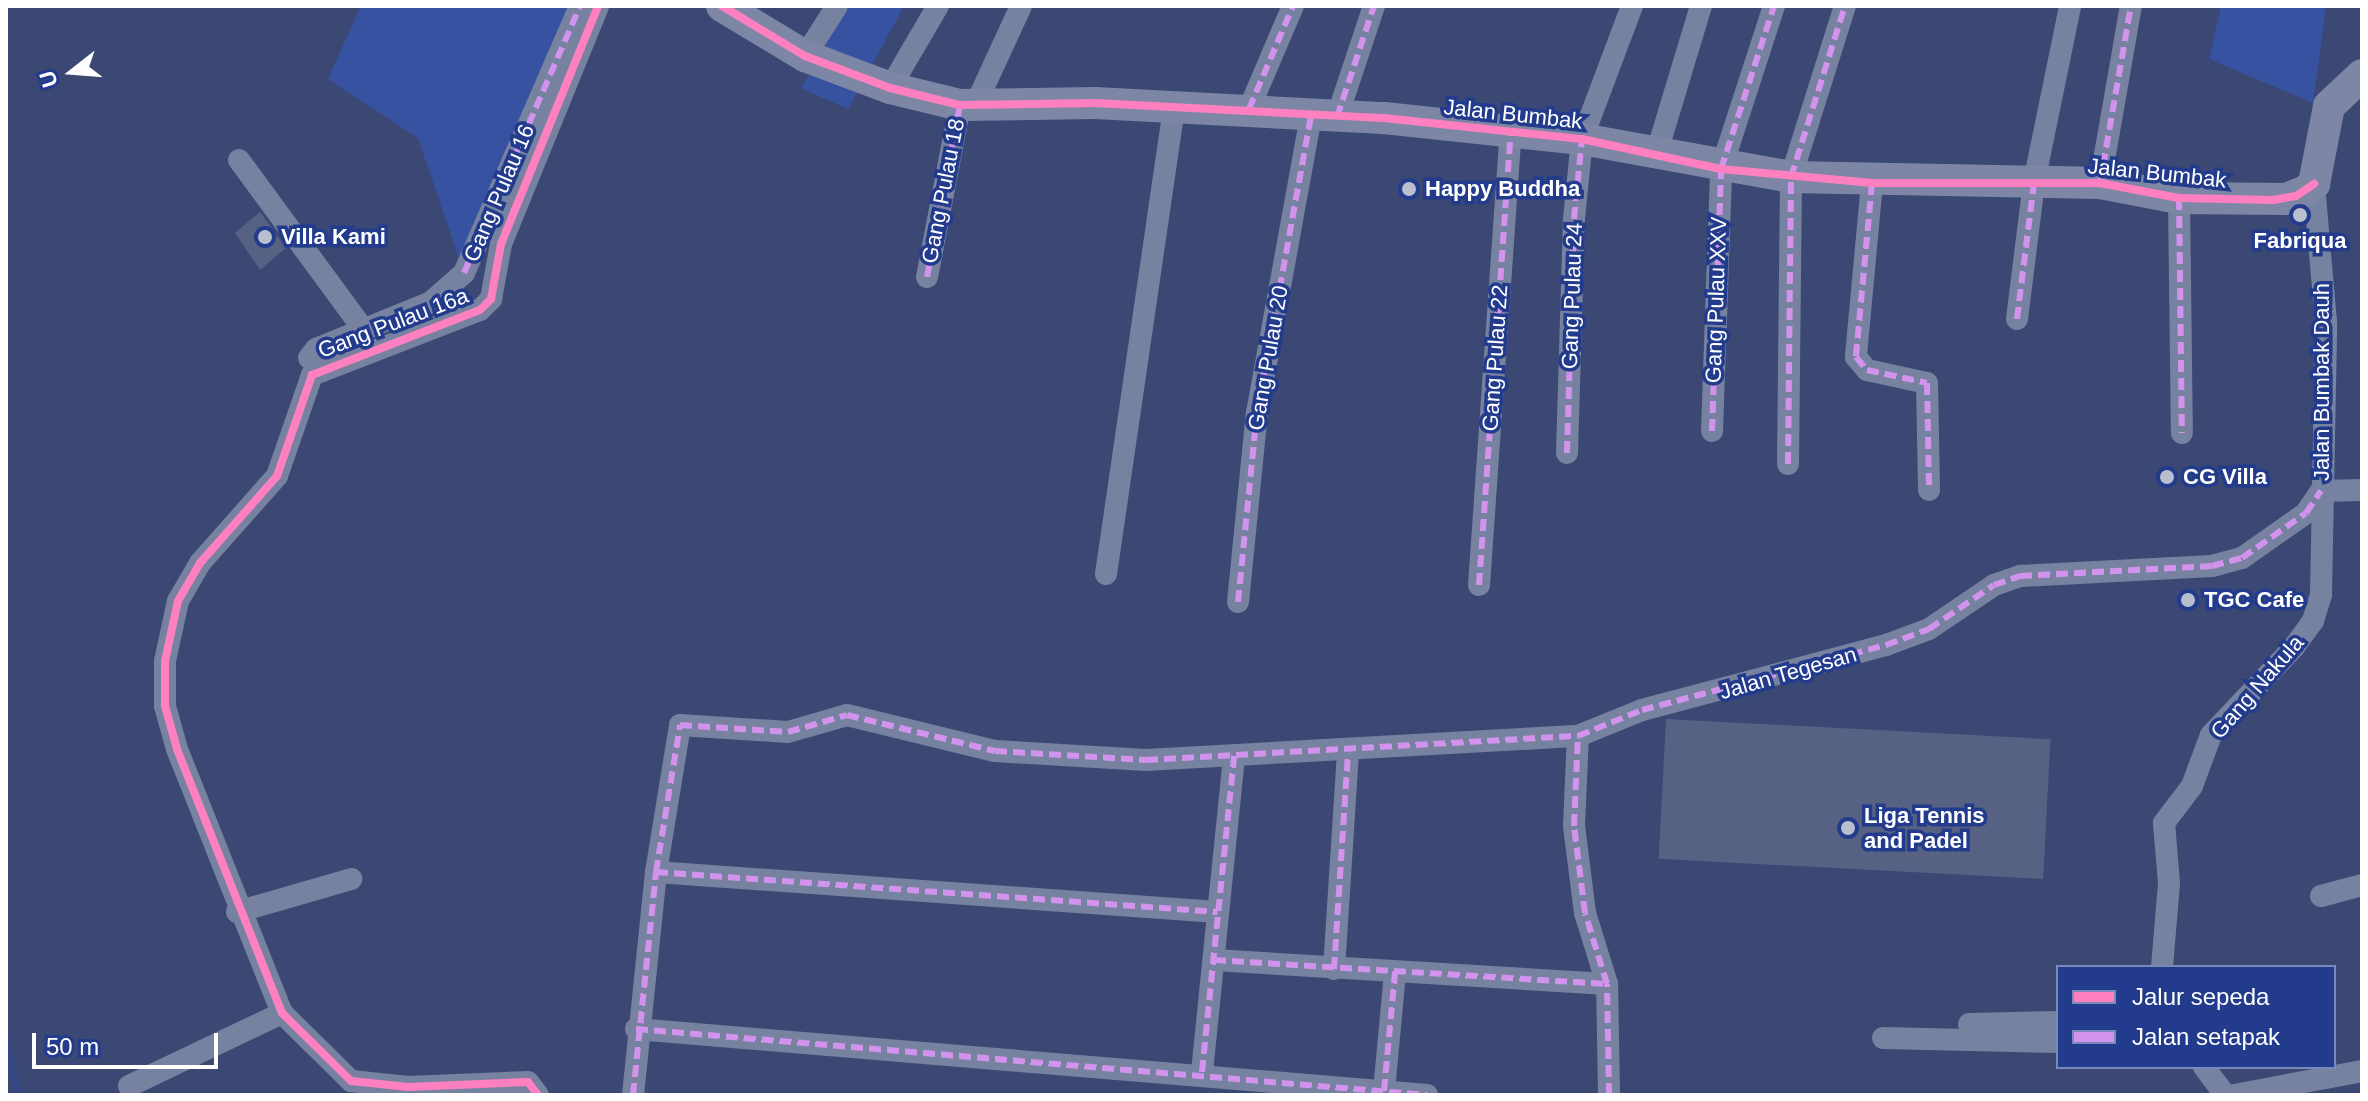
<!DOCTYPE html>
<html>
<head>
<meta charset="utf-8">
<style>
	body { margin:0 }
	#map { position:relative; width:2368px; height:1101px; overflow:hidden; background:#3b4874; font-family:Helvetica,sans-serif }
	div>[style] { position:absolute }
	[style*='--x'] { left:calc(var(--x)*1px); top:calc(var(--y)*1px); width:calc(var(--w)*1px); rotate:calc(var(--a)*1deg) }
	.green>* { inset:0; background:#3852a2 }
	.stream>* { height:7px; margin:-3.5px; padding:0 3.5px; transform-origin:3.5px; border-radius:3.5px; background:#364883 }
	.building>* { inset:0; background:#566184; transform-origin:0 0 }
	.street>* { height:22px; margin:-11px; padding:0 11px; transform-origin:11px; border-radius:11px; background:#7782a0 }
	.secondary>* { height:32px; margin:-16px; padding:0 16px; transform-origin:16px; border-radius:16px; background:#7d87a5 }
	.quiet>* { height:6px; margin-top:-3px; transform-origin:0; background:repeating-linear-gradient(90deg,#d193ec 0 12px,transparent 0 18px) }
	.cycleway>* { height:8px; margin:-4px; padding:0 4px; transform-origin:4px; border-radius:4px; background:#ff80c0 }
	.dots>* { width:22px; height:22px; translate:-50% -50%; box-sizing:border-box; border:4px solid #233b8c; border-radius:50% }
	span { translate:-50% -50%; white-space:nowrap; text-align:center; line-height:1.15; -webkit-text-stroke:7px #233b8c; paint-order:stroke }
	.street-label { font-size:22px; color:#fff }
	.poi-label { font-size:22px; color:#fff; font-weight:700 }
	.left { translate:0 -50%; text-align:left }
	.frame { position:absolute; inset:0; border:8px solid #fff; pointer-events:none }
	.legend { position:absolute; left:2056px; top:965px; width:280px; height:104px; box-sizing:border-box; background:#233b8c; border:2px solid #7b89ba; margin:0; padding:10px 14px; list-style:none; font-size:24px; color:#fff }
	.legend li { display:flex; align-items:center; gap:16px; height:40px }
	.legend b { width:40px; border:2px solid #7b89ba }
	.north { position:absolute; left:32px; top:32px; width:80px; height:80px; -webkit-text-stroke:6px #233b8c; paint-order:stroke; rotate:253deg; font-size:22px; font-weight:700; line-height:32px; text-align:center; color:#fff }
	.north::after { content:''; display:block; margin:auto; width:28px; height:36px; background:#fff; clip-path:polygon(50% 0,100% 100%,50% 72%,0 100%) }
	.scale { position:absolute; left:32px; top:1033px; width:186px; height:36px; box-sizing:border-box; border:4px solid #fff; border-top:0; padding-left:10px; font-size:24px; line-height:28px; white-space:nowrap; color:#fff; -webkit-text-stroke:6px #233b8c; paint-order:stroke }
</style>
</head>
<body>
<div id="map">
	<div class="green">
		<div style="clip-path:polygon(361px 6px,576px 6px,464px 273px,418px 138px,328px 79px)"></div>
		<div style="clip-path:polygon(848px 6px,904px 6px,848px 109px,801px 88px)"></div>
		<div style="clip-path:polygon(2221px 6px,2326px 6px,2313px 103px,2209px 59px)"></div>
	</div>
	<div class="stream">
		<div style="--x:6;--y:1039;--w:57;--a:77.9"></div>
	</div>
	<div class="building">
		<div style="clip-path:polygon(260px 212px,286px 248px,260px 270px,235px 233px)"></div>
		<div style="left:1666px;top:719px;width:385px;height:140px;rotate:3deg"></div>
	</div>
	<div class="street">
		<div style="--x:805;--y:56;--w:59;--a:-57.4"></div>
		<div style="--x:890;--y:88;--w:95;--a:-59.7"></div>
		<div style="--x:975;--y:106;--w:110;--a:-65.3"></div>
		<div style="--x:1249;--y:109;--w:112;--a:-66.9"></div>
		<div style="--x:1337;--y:117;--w:117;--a:-71.6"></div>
		<div style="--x:1656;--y:155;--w:156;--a:-73.2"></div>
		<div style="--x:239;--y:160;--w:210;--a:53.7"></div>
		<div style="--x:1872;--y:183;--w:175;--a:95.3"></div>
		<div style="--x:1856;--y:357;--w:17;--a:50"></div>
		<div style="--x:1867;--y:370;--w:61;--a:12.2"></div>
		<div style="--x:1927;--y:383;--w:107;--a:88.9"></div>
		<div style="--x:2100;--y:183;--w:180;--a:-80.1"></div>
		<div style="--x:2179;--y:198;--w:235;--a:89.3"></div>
		<div style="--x:927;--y:277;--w:175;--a:-79.1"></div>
		<div style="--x:2017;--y:319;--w:138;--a:-82.9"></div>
		<div style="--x:2034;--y:182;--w:180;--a:-78.4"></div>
		<div style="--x:309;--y:358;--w:11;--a:-52"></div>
		<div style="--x:316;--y:349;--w:124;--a:-22.2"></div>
		<div style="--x:431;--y:302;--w:44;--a:-41.3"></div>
		<div style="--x:464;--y:273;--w:291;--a:-66.5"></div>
		<div style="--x:1712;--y:431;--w:262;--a:-88"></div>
		<div style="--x:1721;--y:169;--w:171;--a:-72"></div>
		<div style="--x:1567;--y:453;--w:234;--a:-88.3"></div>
		<div style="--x:1574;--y:219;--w:80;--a:-84.3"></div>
		<div style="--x:1582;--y:139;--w:142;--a:-69.4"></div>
		<div style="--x:1788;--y:464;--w:287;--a:-89.4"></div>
		<div style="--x:1791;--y:177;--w:179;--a:-72.5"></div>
		<div style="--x:2321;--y:491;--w:41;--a:-1.4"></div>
		<div style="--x:1106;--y:574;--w:473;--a:-81.7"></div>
		<div style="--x:1479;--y:585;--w:455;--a:-86"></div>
		<div style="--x:1238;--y:602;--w:190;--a:-84.3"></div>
		<div style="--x:1257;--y:413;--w:303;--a:-79.7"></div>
		<div style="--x:656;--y:872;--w:563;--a:4.07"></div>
		<div style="--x:2321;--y:896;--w:42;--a:-15"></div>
		<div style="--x:237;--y:912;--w:119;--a:-16.1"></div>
		<div style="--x:1214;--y:960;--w:394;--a:3.5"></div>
		<div style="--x:2162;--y:967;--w:84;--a:-85.2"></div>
		<div style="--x:2169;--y:883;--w:60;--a:-94.8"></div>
		<div style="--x:2164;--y:823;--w:46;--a:-52.9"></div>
		<div style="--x:2192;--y:786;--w:54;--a:-69.6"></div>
		<div style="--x:2211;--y:735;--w:121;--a:-46.7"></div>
		<div style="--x:2294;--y:647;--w:32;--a:-54"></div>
		<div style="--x:2313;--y:621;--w:28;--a:-73"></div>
		<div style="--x:2321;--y:594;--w:272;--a:-88.9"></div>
		<div style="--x:2326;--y:322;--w:139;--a:-95"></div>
		<div style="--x:1334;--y:969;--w:216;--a:-86.3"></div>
		<div style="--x:1969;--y:1024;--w:89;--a:-1.3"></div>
		<div style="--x:636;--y:1029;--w:794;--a:4.77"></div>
		<div style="--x:1883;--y:1038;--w:175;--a:1.3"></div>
		<div style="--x:2204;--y:1067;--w:35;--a:53"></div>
		<div style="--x:1202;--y:1072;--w:318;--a:-84.2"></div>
		<div style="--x:129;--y:1086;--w:170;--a:-25.5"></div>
		<div style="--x:1384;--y:1091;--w:120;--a:-84.7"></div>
		<div style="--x:538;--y:1095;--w:16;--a:-128"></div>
		<div style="--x:528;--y:1082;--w:120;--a:177.6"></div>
		<div style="--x:408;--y:1087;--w:57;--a:-174"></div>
		<div style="--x:351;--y:1081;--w:97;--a:-135.4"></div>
		<div style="--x:282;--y:1013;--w:284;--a:-111.7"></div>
		<div style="--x:177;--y:749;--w:45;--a:-105.6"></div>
		<div style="--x:165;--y:706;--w:45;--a:-90"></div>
		<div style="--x:165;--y:661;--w:61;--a:-77.8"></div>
		<div style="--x:178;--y:601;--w:44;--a:-59.9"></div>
		<div style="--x:200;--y:563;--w:116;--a:-48.5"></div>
		<div style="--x:277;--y:476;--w:107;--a:-70.9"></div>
		<div style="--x:312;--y:375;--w:180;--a:-21.2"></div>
		<div style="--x:480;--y:310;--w:16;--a:-45"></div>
		<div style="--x:491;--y:299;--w:56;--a:-79.7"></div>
		<div style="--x:501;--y:244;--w:257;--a:-67.8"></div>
		<div style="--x:633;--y:1095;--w:224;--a:-84.1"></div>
		<div style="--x:656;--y:872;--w:149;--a:-80.7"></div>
		<div style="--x:680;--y:725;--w:108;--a:3.7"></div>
		<div style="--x:788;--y:732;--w:61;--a:-16.1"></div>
		<div style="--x:847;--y:715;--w:152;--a:13.7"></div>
		<div style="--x:995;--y:751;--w:151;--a:3.4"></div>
		<div style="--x:1146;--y:760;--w:433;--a:-3.2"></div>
		<div style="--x:1609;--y:1095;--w:111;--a:-91"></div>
		<div style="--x:1607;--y:984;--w:74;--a:-107.2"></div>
		<div style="--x:1585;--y:913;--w:88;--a:-97.2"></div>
		<div style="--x:1574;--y:826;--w:90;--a:-87.5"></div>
		<div style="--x:1578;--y:736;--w:69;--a:-22.1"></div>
		<div style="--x:1642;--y:710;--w:253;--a:-14.9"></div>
		<div style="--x:1886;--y:645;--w:46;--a:-20.4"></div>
		<div style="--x:1929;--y:629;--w:78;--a:-34.1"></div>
		<div style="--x:1994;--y:585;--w:28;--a:-19"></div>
		<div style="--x:2020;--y:576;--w:192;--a:-3"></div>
		<div style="--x:2212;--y:566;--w:31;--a:-15"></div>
		<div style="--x:2242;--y:558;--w:78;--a:-35.1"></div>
		<div style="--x:2306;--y:513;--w:27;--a:-56"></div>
		<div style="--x:2234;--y:1095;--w:130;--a:-10.6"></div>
	</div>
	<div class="secondary">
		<div style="--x:722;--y:6;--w:97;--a:31.1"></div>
		<div style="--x:805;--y:56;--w:91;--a:20.6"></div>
		<div style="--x:890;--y:88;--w:72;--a:13.7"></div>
		<div style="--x:960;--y:105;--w:135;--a:-0.8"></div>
		<div style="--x:1095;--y:103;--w:289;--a:3"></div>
		<div style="--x:1384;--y:118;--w:199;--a:6.1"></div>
		<div style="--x:1582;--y:139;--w:212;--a:10.3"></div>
		<div style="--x:1791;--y:177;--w:309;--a:1.1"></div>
		<div style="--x:2100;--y:183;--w:80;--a:10.8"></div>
		<div style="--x:2179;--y:198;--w:107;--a:0.5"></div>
		<div style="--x:2286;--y:199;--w:22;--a:-22"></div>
		<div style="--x:2306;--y:191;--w:11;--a:-41"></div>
		<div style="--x:2314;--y:184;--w:79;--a:-79.1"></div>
		<div style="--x:2329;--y:106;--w:45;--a:-43.2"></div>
	</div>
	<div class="quiet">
		<div style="--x:1249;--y:109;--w:112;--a:-66.9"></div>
		<div style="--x:1337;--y:117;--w:117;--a:-71.6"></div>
		<div style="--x:1872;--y:183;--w:175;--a:95.3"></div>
		<div style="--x:1856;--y:357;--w:17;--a:50"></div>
		<div style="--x:1867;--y:370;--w:61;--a:12.2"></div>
		<div style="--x:1927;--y:383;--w:107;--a:88.9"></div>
		<div style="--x:2100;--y:183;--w:180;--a:-80.1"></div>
		<div style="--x:2179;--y:198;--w:235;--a:89.3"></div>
		<div style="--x:464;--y:273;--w:291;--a:-66.5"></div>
		<div style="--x:927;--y:277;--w:175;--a:-79.1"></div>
		<div style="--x:2017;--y:319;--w:138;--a:-82.9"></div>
		<div style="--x:1712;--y:431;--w:262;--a:-88"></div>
		<div style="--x:1721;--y:169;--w:171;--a:-72"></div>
		<div style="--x:1567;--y:453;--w:234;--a:-88.3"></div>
		<div style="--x:1574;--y:219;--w:80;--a:-84.3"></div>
		<div style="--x:1788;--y:464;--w:287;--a:-89.4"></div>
		<div style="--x:1791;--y:177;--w:179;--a:-72.5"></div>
		<div style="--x:1479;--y:585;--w:455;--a:-86"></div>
		<div style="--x:1238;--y:602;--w:190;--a:-84.3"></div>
		<div style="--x:1257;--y:413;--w:303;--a:-79.7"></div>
		<div style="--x:656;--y:872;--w:563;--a:4.07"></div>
		<div style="--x:1214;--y:960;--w:394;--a:3.5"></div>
		<div style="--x:1334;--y:969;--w:216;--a:-86.3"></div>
		<div style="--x:636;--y:1029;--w:794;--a:4.77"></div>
		<div style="--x:1202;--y:1072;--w:318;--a:-84.2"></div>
		<div style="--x:1384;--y:1091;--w:120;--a:-84.7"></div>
		<div style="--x:633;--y:1095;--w:224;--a:-84.1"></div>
		<div style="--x:656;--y:872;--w:149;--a:-80.7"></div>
		<div style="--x:680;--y:725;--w:108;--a:3.7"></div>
		<div style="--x:788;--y:732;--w:61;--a:-16.1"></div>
		<div style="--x:847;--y:715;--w:152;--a:13.7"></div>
		<div style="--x:995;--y:751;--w:151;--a:3.4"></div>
		<div style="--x:1146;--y:760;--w:433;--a:-3.2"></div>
		<div style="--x:1609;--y:1095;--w:111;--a:-91"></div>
		<div style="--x:1607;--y:984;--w:74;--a:-107.2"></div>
		<div style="--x:1585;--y:913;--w:88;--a:-97.2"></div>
		<div style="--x:1574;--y:826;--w:90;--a:-87.5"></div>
		<div style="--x:1578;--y:736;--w:69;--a:-22.1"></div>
		<div style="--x:1642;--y:710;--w:253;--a:-14.9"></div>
		<div style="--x:1886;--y:645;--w:46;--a:-20.4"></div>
		<div style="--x:1929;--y:629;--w:78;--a:-34.1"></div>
		<div style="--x:1994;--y:585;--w:28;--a:-19"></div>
		<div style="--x:2020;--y:576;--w:192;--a:-3"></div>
		<div style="--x:2212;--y:566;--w:31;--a:-15"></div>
		<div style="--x:2242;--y:558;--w:78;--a:-35.1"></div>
		<div style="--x:2306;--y:513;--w:27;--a:-56"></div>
	</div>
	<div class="cycleway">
		<div style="--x:722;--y:6;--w:97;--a:31.1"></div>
		<div style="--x:805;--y:56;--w:91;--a:20.6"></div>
		<div style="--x:890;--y:88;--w:72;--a:13.7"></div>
		<div style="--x:960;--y:105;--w:135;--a:-0.8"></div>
		<div style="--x:1095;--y:103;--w:289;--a:3"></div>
		<div style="--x:1384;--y:118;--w:199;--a:6.1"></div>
		<div style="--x:1582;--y:139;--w:142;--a:12.2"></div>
		<div style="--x:1721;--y:169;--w:152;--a:5.3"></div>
		<div style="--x:1872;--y:183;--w:228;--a:0"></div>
		<div style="--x:2100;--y:183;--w:80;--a:10.8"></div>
		<div style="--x:2179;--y:198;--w:94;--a:1.2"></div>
		<div style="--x:2273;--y:200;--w:23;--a:-10"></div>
		<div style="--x:2296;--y:196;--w:22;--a:-34"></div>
		<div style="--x:538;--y:1095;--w:16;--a:-128"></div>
		<div style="--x:528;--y:1082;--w:120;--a:177.6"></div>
		<div style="--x:408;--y:1087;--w:57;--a:-174"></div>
		<div style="--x:351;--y:1081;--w:97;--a:-135.4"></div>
		<div style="--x:282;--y:1013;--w:284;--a:-111.7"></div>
		<div style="--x:177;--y:749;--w:45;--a:-105.6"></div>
		<div style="--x:165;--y:706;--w:45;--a:-90"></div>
		<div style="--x:165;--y:661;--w:61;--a:-77.8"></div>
		<div style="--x:178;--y:601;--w:44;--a:-59.9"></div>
		<div style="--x:200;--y:563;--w:116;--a:-48.5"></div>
		<div style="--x:277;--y:476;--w:107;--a:-70.9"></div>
		<div style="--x:312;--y:375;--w:180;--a:-21.2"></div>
		<div style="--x:480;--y:310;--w:16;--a:-45"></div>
		<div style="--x:491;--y:299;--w:56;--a:-79.7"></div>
		<div style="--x:501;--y:244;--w:257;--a:-67.8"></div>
	</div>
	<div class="dots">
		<div style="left:1409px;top:189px;background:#babfce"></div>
		<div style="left:2300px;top:215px;background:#babfce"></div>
		<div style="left:265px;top:237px;background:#babfce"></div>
		<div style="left:2167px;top:477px;background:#babfce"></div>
		<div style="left:2188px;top:600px;background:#babfce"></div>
		<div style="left:1848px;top:828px;background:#babfce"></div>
	</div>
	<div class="street-label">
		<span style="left:1513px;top:114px;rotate:6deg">Jalan Bumbak</span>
		<span style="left:2157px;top:173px;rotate:6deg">Jalan Bumbak</span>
		<span style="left:943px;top:191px;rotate:-79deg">Gang Pulau 18</span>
		<span style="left:499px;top:193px;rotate:-67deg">Gang Pulau 16</span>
		<span style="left:1572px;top:296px;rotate:-88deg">Gang Pulau 24</span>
		<span style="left:1716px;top:300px;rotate:-88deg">Gang Pulau XXV</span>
		<span style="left:393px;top:323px;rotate:-21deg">Gang Pulau 16a</span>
		<span style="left:1268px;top:358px;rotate:-80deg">Gang Pulau 20</span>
		<span style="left:1495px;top:358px;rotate:-86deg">Gang Pulau 22</span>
		<span style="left:2322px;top:382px;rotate:-90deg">Jalan Bumbak Dauh</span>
		<span style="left:1788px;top:673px;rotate:-16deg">Jalan Tegesan</span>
		<span style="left:2257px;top:687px;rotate:-49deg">Gang Nakula</span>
	</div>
	<div class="poi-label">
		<span class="left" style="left:1425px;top:189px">Happy Buddha</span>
		<span class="left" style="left:281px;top:237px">Villa Kami</span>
		<span style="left:2300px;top:241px">Fabriqua</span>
		<span class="left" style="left:2183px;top:477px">CG Villa</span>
		<span class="left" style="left:2204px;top:600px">TGC Cafe</span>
		<span class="left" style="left:1864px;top:828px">Liga Tennis<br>and Padel</span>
	</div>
	<div class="frame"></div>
	<ul class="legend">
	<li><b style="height:10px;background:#ff80c0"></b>Jalur sepeda</li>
	<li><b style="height:10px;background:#d193ec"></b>Jalan setapak</li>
	</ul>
	<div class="north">U</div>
	<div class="scale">50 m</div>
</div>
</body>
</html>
